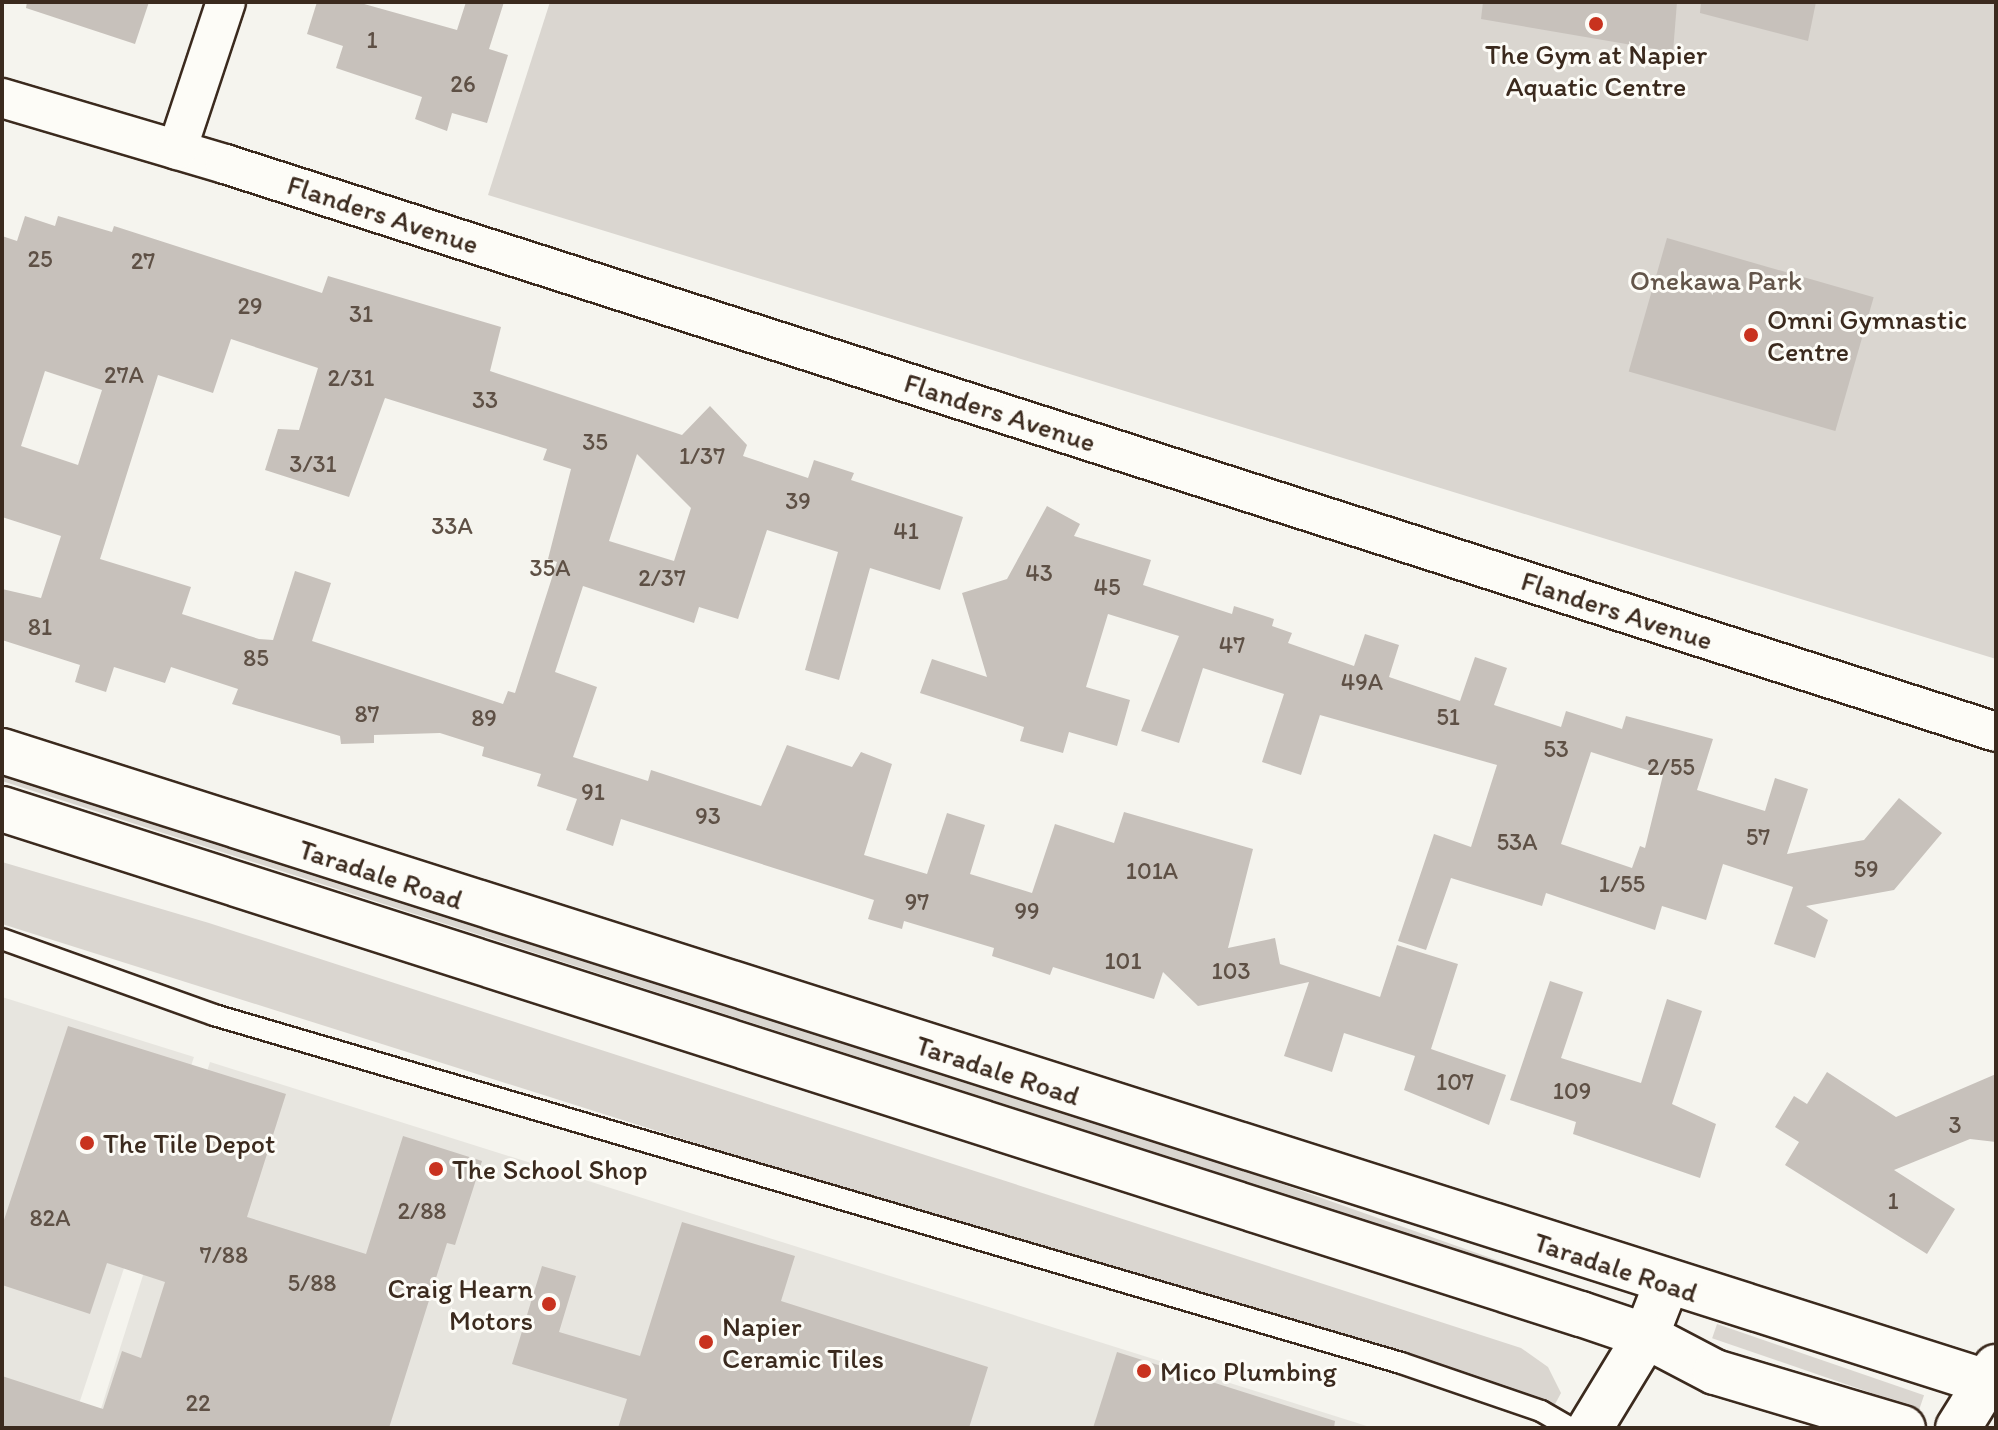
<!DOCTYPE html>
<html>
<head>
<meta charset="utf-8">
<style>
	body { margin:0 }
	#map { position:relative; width:1998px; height:1430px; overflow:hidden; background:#f5f4ee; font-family:Itim,sans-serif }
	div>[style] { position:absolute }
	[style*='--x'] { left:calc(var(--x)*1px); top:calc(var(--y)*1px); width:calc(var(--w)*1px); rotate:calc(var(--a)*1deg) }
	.built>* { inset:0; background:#e7e5df }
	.green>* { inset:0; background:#dad6d0; transform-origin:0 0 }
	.building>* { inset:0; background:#c7c1bb; transform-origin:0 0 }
	.roads { filter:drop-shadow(2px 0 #3b2a1e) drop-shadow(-2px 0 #3b2a1e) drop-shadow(0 2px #3b2a1e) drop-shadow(0 -2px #3b2a1e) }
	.service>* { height:20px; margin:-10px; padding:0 10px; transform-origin:10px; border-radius:10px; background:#fdfcf7 }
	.minor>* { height:38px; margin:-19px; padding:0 19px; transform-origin:19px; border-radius:19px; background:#fdfcf7 }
	.tertiary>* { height:44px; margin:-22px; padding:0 22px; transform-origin:22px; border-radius:22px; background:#fdfcf7 }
	.secondary>* { height:44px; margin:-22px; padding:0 22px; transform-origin:22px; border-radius:22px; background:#fdfcf7 }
	.trunk>* { height:44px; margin:-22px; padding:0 22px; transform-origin:22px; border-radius:22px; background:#fdfcf7 }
	.dots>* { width:22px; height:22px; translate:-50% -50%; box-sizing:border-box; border:4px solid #fdfcf7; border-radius:50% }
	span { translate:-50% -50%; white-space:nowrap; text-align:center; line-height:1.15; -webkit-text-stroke:6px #fdfcf7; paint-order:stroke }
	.number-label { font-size:24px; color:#5e5045 }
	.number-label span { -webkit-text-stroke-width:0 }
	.poi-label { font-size:28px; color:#3b2a1e }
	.left { translate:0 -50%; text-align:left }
	.right { translate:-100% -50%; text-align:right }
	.street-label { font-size:28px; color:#3b2a1e }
	.park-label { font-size:28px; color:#63554a }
	.frame { position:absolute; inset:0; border:4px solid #3b2a1e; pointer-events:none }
</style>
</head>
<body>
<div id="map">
	<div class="built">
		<div style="clip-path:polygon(2px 997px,194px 1057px,71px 1428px,2px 1428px)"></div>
		<div style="clip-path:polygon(210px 1062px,1373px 1428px,95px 1428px)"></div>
	</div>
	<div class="green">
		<div style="clip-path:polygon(550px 2px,1996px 2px,1996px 659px,488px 195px)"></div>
		<div style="clip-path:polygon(2px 772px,1228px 1165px,1587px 1292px,2px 781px)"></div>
		<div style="clip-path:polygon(2px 862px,209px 923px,1521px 1348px,1548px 1367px,1561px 1393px,1554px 1406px,1537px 1408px,1503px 1398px,2px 924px)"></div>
		<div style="left:1717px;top:1324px;width:219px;height:15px;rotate:19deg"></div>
	</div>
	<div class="building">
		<div style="clip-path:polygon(27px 2px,149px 2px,135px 44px,26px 8px)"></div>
		<div style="clip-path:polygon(317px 2px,357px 2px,457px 30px,466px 2px,504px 2px,489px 49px,508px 55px,487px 123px,452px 113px,447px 131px,415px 119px,422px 97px,336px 68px,343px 46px,307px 34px)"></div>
		<div style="clip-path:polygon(1483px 2px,1677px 2px,1673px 52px,1481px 19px)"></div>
		<div style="clip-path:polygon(1701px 2px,1816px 2px,1808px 41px,1700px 13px)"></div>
		<div style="clip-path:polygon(evenodd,25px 216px,55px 226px,58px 216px,112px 232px,114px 226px,322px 293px,328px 276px,501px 327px,490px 371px,682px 435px,710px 406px,747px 445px,743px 456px,808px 478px,814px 460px,854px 473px,851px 480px,963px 517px,940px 590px,870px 568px,839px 680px,805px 670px,838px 552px,767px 530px,738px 619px,699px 607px,694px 623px,583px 586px,555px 672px,597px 687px,573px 757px,648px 781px,651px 770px,761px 806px,787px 745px,852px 767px,861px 752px,892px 764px,864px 855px,927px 874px,947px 813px,985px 825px,970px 874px,1032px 893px,1055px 824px,1114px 843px,1124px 812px,1253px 849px,1228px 948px,1275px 938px,1280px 964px,1380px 997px,1397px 945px,1458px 964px,1431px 1049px,1506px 1075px,1489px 1125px,1404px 1090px,1415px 1056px,1344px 1033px,1332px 1072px,1284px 1056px,1309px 982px,1198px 1006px,1163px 972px,1154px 999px,1053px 967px,1050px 975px,992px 956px,994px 948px,904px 921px,902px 929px,868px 919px,874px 900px,621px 819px,613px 846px,566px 830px,577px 799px,537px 786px,541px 774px,482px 756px,484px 747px,440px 733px,374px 735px,374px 743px,341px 744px,340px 736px,232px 704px,238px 689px,171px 667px,165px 683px,114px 667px,106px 692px,75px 682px,80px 665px,2px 640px,2px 589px,41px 598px,61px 536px,2px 517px,2px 236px,17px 241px,25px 216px,231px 339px,318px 368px,299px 430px,278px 429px,265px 470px,349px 497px,385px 398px,547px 449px,543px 460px,571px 469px,548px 559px,557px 562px,515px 693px,508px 691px,503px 704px,312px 641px,331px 583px,295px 571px,273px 640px,259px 639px,182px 614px,191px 587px,100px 559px,158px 375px,213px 393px,231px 339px,25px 216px,45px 371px,102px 390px,78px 465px,21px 446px,45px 371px,25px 216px,637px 454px,691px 508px,674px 561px,609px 541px,637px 454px)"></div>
		<div style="left:1667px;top:238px;width:215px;height:139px;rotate:16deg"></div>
		<div style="clip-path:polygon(evenodd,1047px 506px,1080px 524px,1074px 536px,1151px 560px,1143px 585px,1232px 614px,1234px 606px,1274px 619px,1272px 626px,1292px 633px,1288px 643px,1354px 666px,1365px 634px,1399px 645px,1389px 677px,1460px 701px,1475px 657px,1507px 668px,1494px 705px,1561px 727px,1566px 711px,1622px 729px,1626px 716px,1713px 739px,1697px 790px,1765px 811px,1775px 778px,1808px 789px,1787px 854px,1864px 840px,1899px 798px,1942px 833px,1894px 890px,1806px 906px,1828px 920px,1815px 958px,1774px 944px,1793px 887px,1723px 864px,1706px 920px,1662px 906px,1655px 930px,1546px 893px,1542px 906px,1451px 878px,1426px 950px,1398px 941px,1434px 834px,1471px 847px,1497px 765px,1320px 715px,1301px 775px,1262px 762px,1284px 694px,1203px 668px,1179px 743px,1141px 731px,1179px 636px,1108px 614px,1086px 687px,1130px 700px,1117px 746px,1069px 732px,1063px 753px,1020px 741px,1024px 727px,920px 693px,932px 659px,987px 677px,962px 593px,1007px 579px,1047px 506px,1591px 752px,1663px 775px,1645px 848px,1640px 846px,1632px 868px,1561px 844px,1591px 752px)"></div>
		<div style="clip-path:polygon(1550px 981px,1583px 992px,1561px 1058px,1641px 1083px,1667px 999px,1702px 1011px,1672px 1104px,1716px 1124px,1700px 1178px,1573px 1134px,1576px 1122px,1510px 1100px)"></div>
		<div style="clip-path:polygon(68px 1026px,286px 1094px,247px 1217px,366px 1254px,403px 1136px,482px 1161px,455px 1245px,447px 1243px,389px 1428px,2px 1428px,2px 1376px,103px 1409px,122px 1351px,141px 1358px,165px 1282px,107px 1263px,90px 1314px,2px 1285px,2px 1226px)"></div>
		<div style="clip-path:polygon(1827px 1072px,1896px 1117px,1996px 1074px,1996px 1142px,1970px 1139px,1894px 1170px,1955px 1209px,1927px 1254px,1785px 1165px,1799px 1142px,1775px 1127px,1794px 1096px,1807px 1104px)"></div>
		<div style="clip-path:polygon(682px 1222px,795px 1256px,781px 1301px,988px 1367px,969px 1428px,618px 1428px,627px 1399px,512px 1364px,542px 1266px,576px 1276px,559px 1332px,640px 1356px)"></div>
		<div style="clip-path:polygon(1117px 1352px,1335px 1421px,1334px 1428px,1093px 1428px)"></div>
	</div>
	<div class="roads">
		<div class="service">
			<div style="--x:2;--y:939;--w:225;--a:19.7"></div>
			<div style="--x:214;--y:1015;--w:1237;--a:16.34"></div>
			<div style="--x:1401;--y:1363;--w:148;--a:18.9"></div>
			<div style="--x:1541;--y:1411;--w:34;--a:30"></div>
		</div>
		<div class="minor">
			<div style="--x:2;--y:98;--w:233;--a:16.5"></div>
			<div style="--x:225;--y:164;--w:1860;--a:17.78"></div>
			<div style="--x:177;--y:150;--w:156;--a:-71.7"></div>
		</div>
		<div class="tertiary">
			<div style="--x:1590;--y:1428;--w:108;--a:-58.7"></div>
			<div style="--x:1646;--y:1336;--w:55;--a:-68.6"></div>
		</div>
		<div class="secondary">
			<div style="--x:1958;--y:1428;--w:72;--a:-58.1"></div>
		</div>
		<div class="trunk">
			<div style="--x:2;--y:751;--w:2092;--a:17.64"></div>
			<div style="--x:2;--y:809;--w:1658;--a:17.74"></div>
			<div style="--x:1581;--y:1314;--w:69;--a:18.7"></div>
			<div style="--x:1646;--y:1336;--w:78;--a:27.6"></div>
			<div style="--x:1715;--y:1372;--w:196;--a:16.6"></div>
		</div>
	</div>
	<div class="dots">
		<div style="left:1596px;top:24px;background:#c8321e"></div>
		<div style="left:1751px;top:335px;background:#c8321e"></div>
		<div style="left:87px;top:1143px;background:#c8321e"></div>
		<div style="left:436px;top:1169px;background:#c8321e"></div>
		<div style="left:549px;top:1304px;background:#c8321e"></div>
		<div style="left:706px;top:1342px;background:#c8321e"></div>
		<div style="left:1144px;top:1371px;background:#c8321e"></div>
	</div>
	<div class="number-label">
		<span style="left:372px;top:40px">1</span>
		<span style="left:463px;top:84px">26</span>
		<span style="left:40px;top:259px">25</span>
		<span style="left:143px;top:261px">27</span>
		<span style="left:250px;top:306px">29</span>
		<span style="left:361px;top:314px">31</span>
		<span style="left:124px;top:375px">27A</span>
		<span style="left:351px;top:378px">2/31</span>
		<span style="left:485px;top:400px">33</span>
		<span style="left:595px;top:442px">35</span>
		<span style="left:702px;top:456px">1/37</span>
		<span style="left:313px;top:464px">3/31</span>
		<span style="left:798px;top:501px">39</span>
		<span style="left:452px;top:526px">33A</span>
		<span style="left:906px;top:531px">41</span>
		<span style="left:550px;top:568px">35A</span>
		<span style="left:1039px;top:573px">43</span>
		<span style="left:662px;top:578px">2/37</span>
		<span style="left:1107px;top:587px">45</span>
		<span style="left:40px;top:627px">81</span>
		<span style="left:1232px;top:645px">47</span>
		<span style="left:256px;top:658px">85</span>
		<span style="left:1362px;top:682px">49A</span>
		<span style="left:367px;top:714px">87</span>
		<span style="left:1448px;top:717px">51</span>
		<span style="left:484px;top:718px">89</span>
		<span style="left:1556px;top:749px">53</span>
		<span style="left:1671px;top:767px">2/55</span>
		<span style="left:593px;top:792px">91</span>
		<span style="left:708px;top:816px">93</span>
		<span style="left:1758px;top:837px">57</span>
		<span style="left:1517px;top:842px">53A</span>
		<span style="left:1866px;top:869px">59</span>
		<span style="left:1152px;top:871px">101A</span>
		<span style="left:1622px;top:884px">1/55</span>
		<span style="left:917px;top:902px">97</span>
		<span style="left:1027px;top:911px">99</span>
		<span style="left:1123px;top:961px">101</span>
		<span style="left:1231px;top:971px">103</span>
		<span style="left:1455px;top:1082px">107</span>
		<span style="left:1572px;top:1091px">109</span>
		<span style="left:1955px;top:1125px">3</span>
		<span style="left:1893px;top:1201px">1</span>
		<span style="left:422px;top:1211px">2/88</span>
		<span style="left:50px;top:1218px">82A</span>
		<span style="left:224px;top:1255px">7/88</span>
		<span style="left:312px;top:1283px">5/88</span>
		<span style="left:198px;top:1403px">22</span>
	</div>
	<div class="poi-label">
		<span style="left:1596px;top:70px">The Gym at Napier<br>Aquatic Centre</span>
		<span class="left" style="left:1767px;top:335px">Omni Gymnastic<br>Centre</span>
		<span class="left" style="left:103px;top:1143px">The Tile Depot</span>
		<span class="left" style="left:452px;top:1169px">The School Shop</span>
		<span class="right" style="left:533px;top:1304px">Craig Hearn<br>Motors</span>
		<span class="left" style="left:722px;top:1342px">Napier<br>Ceramic Tiles</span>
		<span class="left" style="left:1160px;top:1371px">Mico Plumbing</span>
	</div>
	<div class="street-label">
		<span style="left:383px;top:214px;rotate:18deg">Flanders Avenue</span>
		<span style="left:1000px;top:412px;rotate:18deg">Flanders Avenue</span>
		<span style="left:1617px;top:610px;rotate:18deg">Flanders Avenue</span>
		<span style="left:381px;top:874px;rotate:18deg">Taradale Road</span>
		<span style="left:998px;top:1070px;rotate:18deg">Taradale Road</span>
		<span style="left:1616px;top:1267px;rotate:18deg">Taradale Road</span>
	</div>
	<div class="park-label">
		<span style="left:1716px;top:280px">Onekawa Park</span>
	</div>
	<div class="frame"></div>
</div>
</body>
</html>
